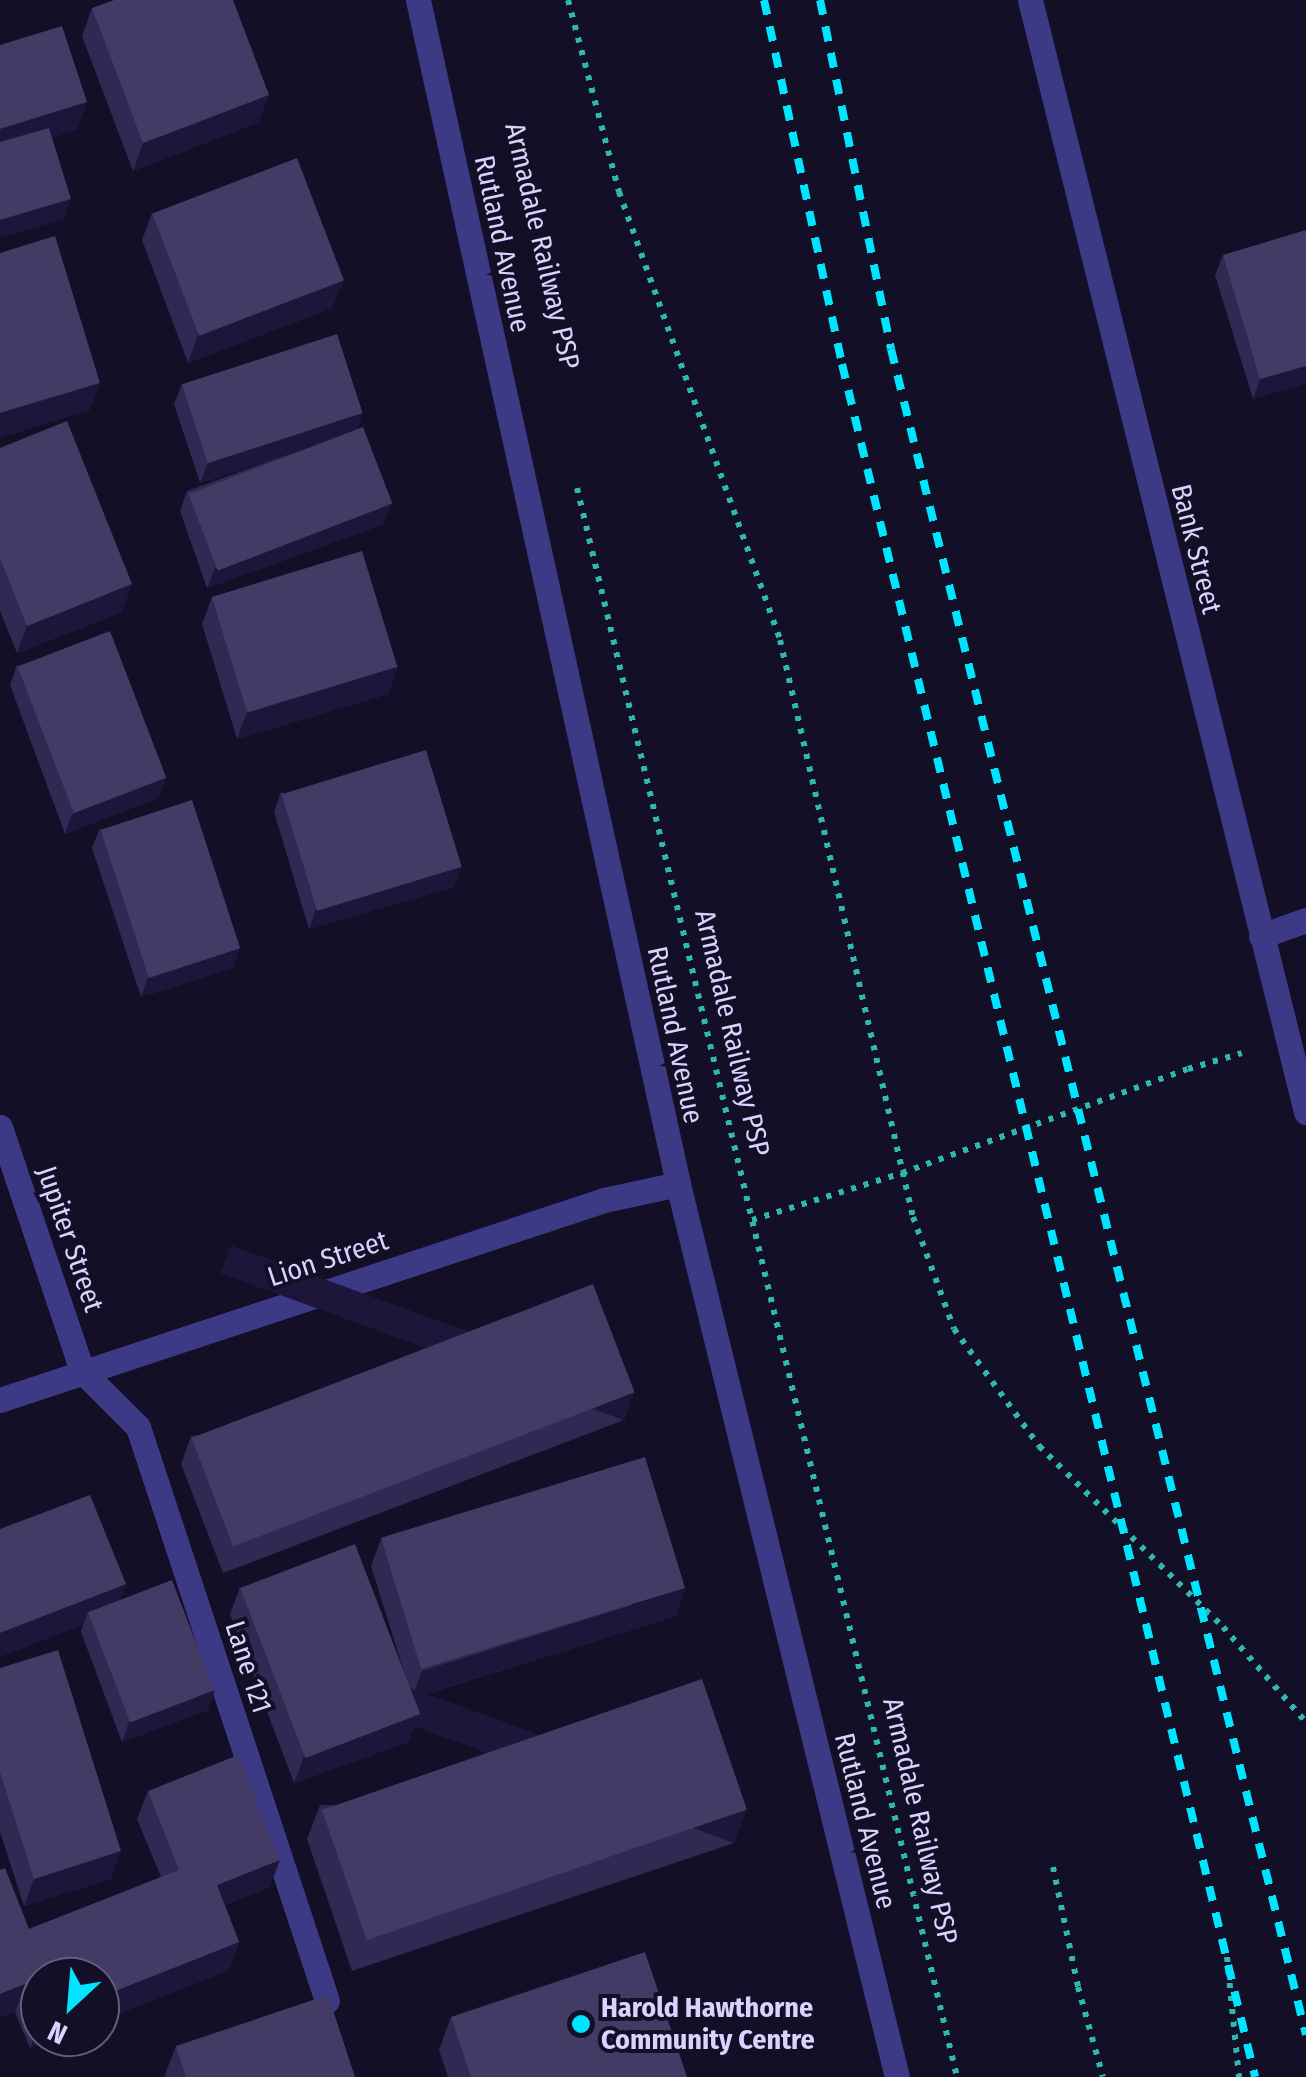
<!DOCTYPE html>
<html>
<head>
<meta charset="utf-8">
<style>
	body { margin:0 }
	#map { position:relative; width:1306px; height:2077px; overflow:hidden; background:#130f26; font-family:"Fira Sans Condensed",sans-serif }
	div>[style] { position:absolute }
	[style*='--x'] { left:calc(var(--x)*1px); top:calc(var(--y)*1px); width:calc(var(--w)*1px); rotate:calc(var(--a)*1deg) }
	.path>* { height:6px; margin-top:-3px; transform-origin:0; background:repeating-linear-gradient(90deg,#2fb8b0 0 5px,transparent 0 13px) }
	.service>* { height:25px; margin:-12.5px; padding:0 12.5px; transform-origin:12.5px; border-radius:12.5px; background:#3d3a85 }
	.minor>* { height:25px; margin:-12.5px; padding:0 12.5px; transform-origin:12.5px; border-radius:12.5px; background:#3d3a85 }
	.tertiary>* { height:25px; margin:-12.5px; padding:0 12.5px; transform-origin:12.5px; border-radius:12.5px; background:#3d3a85 }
	.rail>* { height:8px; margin-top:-4px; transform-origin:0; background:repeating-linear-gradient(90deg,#00e5ff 0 15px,transparent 0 27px) }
	.wall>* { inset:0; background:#312854 }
	.shaded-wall>* { inset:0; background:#1d163a; transform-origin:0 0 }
	.building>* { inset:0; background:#433a66; transform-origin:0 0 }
	.dots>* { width:28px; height:28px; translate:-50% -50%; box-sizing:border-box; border:5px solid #130f26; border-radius:50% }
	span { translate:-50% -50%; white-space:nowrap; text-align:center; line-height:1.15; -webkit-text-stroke:8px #130f26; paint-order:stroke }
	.street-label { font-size:28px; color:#d9d4ff }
	.poi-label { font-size:28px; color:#d9d4ff; font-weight:700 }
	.left { translate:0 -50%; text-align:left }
	.north { position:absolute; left:20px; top:1957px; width:100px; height:100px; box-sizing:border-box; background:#130f26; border:2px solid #625e7d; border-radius:50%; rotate:206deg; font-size:28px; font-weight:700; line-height:40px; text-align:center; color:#d9d4ff }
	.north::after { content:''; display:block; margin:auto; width:35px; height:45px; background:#00e5ff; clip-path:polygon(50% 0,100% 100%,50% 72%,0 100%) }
</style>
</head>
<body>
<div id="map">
	<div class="path">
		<div style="--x:568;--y:0;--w:199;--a:75.1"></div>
		<div style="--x:619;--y:192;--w:476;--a:70.2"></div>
		<div style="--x:780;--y:640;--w:592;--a:77.02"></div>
		<div style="--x:913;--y:1217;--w:119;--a:69.9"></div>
		<div style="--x:954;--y:1329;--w:145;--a:54"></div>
		<div style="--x:1039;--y:1446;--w:258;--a:44.5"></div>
		<div style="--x:1223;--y:1627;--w:126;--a:48.9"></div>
		<div style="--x:577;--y:488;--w:1634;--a:76.55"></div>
		<div style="--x:752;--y:1220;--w:157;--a:-17.4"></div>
		<div style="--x:902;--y:1173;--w:304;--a:-20"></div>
		<div style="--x:1188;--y:1069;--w:56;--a:-16.5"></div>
		<div style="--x:1053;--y:1867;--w:123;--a:78.2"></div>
		<div style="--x:1078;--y:1987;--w:93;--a:74.5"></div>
		<div style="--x:1227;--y:1957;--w:121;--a:84.3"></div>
	</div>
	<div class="service">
		<div style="--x:82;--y:1371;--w:79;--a:45"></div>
		<div style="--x:138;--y:1427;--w:604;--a:71.77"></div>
	</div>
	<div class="minor">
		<div style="--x:1261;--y:936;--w:48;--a:-19.6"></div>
		<div style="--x:0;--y:1127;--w:257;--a:71.4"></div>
		<div style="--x:0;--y:1400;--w:636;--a:-18.32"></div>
		<div style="--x:604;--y:1200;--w:76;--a:-12.2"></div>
	</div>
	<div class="tertiary">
		<div style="--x:418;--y:0;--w:1212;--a:77.61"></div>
		<div style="--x:678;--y:1184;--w:919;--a:76.22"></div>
		<div style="--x:1030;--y:0;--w:1146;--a:76.06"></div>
	</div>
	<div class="rail">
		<div style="--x:764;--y:0;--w:372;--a:77.9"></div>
		<div style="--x:842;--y:364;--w:1762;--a:76.44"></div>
		<div style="--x:820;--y:0;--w:356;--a:78.5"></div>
		<div style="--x:891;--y:349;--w:1736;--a:76.17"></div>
	</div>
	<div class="wall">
		<div style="clip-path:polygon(92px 8px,259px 122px,133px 171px,82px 36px)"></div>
		<div style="clip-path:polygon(152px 213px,343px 281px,332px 308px,188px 363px,142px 240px)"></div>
		<div style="clip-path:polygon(1223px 255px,1306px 383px,1253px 399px,1215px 275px)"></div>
		<div style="clip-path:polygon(182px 384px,357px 430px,384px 524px,207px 588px,180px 511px,187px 491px,281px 457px,200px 483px,174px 404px)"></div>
		<div style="clip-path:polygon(0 448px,122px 612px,17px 653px,0 611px)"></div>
		<div style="clip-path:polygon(212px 597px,398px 666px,388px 694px,237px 739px,202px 624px)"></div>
		<div style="clip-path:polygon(17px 665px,166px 778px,158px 798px,65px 834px,10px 685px)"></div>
		<div style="clip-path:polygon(281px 792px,461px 867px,454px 887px,309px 929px,274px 812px)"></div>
		<div style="clip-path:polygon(100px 828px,233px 968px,141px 997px,92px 848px)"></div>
		<div style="clip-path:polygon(634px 1392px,624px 1420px,223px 1573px,181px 1464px,191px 1436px)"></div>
		<div style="clip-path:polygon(0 1529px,126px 1584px,120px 1600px,208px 1710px,122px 1742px,81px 1632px,83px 1625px)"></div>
		<div style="clip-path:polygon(381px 1539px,676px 1616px,413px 1698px,419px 1714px,408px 1742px,294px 1783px,230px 1614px,240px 1587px,411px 1694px,371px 1566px)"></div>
		<div style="clip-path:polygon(0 1668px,111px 1879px,24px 1906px,0 1832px)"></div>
		<div style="clip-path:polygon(148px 1791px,270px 1887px,225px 1905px,239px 1942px,229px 1970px,100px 2021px,100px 1977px,40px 2037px,59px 2037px,30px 2048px,15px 2012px,29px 1929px,161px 1877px,137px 1819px)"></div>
		<div style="clip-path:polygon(320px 1805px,746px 1810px,734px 1843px,352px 1971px,307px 1839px)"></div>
		<div style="clip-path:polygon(451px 2017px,687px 2077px,448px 2077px,439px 2050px)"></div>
		<div style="clip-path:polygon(176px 2046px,355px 2077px,164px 2077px)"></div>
	</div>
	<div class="shaded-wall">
		<div style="clip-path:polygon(269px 95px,259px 122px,133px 171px,143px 143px)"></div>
		<div style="clip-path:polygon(87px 102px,77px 130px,0 154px,0 129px)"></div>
		<div style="clip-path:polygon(71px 199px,64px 219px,0 238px,0 220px)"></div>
		<div style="clip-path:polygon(343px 281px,332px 308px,188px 363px,198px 335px)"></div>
		<div style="clip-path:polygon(1306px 366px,1306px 383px,1253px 399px,1260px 379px)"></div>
		<div style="clip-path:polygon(100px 383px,90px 410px,0 438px,0 413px)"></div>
		<div style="clip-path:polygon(363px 413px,356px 433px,200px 483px,208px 463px)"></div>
		<div style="clip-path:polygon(392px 504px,384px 524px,207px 588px,215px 568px)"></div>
		<div style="clip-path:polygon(132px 584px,122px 612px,17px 653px,27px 626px)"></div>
		<div style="clip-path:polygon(398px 666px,388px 694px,237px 739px,247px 712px)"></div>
		<div style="clip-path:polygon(166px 778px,158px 798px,65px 834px,72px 814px)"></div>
		<div style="clip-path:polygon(461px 867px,454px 887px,309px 929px,316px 909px)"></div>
		<div style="clip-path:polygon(240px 948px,233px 968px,141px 997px,148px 977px)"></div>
		<div style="left:634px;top:1392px;width:30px;height:429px;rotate:110deg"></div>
		<div style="clip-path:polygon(126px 1584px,116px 1612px,88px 1612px,83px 1625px,0 1657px,0 1633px)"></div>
		<div style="clip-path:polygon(686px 1588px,676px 1616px,412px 1698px,422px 1671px)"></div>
		<div style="clip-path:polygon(215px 1690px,208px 1710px,122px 1742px,129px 1722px)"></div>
		<div style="clip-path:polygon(419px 1714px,408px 1742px,294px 1783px,304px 1756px)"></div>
		<div style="left:746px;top:1810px;width:35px;height:403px;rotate:110deg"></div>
		<div style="clip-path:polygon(121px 1851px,111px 1879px,24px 1906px,34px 1879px)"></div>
		<div style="clip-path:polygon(280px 1860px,270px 1887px,207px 1912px,217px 1885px)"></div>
		<div style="clip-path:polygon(239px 1942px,229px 1970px,100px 2021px,100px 1997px)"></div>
		<div style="clip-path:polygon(25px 1984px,15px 2012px,0 2018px,0 1994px)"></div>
		<div style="clip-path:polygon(40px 2021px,40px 2037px,59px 2037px,30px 2048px)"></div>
	</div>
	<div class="building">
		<div style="clip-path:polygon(114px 0,233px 0,269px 95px,143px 143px,92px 8px)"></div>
		<div style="clip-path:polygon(62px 26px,87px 102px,0 129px,0 45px)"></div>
		<div style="clip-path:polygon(49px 128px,71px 199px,0 220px,0 142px)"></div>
		<div style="left:297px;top:158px;width:131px;height:155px;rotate:69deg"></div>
		<div style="clip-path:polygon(1306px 230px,1306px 366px,1260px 379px,1223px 255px)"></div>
		<div style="clip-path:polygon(55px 236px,100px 383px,0 413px,0 253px)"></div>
		<div style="left:337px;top:334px;width:83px;height:163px;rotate:72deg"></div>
		<div style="clip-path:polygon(67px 421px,132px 584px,27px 626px,0 558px,0 448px)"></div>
		<div style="left:363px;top:427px;width:82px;height:187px;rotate:69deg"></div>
		<div style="left:362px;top:551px;width:121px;height:157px;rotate:73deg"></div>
		<div style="left:110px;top:631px;width:157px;height:99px;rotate:69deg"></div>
		<div style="left:426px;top:750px;width:122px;height:151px;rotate:73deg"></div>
		<div style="left:192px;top:800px;width:156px;height:96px;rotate:72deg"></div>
		<div style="left:593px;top:1284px;width:116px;height:430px;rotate:69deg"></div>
		<div style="left:645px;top:1457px;width:137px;height:276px;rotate:73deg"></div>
		<div style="clip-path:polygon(90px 1495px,126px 1584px,0 1633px,0 1529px)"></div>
		<div style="left:355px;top:1544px;width:182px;height:123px;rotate:69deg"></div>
		<div style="left:172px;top:1580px;width:118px;height:90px;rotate:69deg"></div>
		<div style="clip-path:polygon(58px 1650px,121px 1851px,34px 1879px,0 1772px,0 1668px)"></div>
		<div style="left:702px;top:1679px;width:138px;height:402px;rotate:71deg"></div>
		<div style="clip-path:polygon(238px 1755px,280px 1860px,217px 1885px,239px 1942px,100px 1997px,100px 1977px,40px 1977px,40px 2021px,25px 1984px,0 1994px,0 1870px,5px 1868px,29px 1929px,179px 1870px,148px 1791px)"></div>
		<div style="clip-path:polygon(645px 1952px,687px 2077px,471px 2077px,451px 2017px)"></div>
		<div style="clip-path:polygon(328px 1995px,355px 2077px,186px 2077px,176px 2046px)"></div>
	</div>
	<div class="dots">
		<div style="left:581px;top:2024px;background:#00e5ff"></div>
	</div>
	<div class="street-label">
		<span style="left:502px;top:244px;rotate:78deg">Rutland Avenue</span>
		<span style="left:542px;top:246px;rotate:77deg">Armadale Railway PSP</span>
		<span style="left:1196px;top:549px;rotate:76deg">Bank Street</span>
		<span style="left:732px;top:1033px;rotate:77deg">Armadale Railway PSP</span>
		<span style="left:675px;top:1035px;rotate:78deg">Rutland Avenue</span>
		<span style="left:70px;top:1239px;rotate:71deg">Jupiter Street</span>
		<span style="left:328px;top:1259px;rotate:-18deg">Lion Street</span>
		<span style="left:248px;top:1667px;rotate:72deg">Lane 121</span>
		<span style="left:865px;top:1821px;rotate:76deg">Rutland Avenue</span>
		<span style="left:920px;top:1821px;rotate:77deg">Armadale Railway PSP</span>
	</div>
	<div class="poi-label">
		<span class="left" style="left:601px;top:2024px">Harold Hawthorne<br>Community Centre</span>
	</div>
	<div class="north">N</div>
</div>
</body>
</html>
